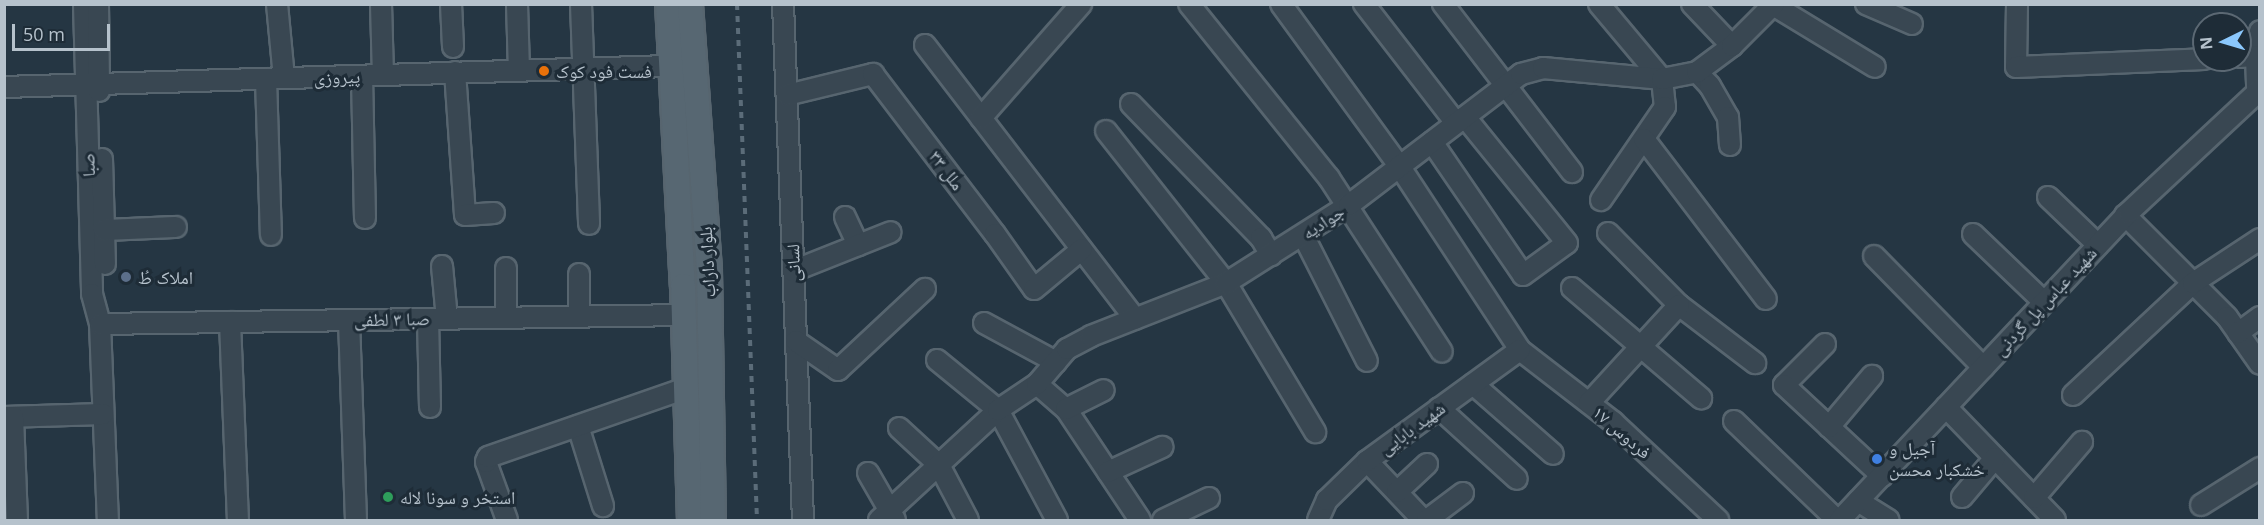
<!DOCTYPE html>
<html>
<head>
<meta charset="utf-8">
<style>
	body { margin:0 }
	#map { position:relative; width:2264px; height:525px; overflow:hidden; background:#253643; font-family:"Open Sans","Noto Naskh Arabic",sans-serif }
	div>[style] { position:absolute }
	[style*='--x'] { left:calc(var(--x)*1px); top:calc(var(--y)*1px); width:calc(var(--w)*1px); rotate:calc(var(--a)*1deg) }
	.roads { filter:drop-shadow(2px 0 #57656f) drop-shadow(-2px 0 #57656f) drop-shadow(0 2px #57656f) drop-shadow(0 -2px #57656f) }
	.minor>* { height:20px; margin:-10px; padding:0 10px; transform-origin:10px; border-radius:10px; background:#394752 }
	.major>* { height:24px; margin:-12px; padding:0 12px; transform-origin:12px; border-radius:12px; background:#576772 }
	.rail>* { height:4px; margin-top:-2px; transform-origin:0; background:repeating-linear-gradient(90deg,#5b6c79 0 6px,transparent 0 12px) }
	.dots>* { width:16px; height:16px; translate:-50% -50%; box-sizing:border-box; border:3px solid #1e2c37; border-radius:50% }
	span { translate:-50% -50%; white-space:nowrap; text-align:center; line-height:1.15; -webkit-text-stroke:6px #1e2c37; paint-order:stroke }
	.poi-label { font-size:18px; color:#b6c2cc }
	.left { translate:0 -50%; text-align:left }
	.street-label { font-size:18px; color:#b6c2cc }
	.frame { position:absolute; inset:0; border:6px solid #b6c2cc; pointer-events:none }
	.north { position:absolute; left:2192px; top:12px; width:60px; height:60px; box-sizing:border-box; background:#1e2c37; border:2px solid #5b6873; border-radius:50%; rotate:265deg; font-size:16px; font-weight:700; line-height:24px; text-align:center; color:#b6c2cc }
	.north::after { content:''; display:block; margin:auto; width:21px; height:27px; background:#8bc8fd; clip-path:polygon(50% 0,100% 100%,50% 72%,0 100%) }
	.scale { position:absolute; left:12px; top:24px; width:98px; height:27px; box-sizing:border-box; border:3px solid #b6c2cc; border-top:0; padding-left:8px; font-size:18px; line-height:21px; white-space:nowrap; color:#b6c2cc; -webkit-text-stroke:4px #1e2c37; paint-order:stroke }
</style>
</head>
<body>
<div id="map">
	<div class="roads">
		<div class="minor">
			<div style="--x:84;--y:4;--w:290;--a:88.4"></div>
			<div style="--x:92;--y:294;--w:31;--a:75"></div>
			<div style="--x:100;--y:324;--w:196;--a:87.7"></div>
			<div style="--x:98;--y:4;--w:87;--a:89.3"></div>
			<div style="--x:277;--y:4;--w:74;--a:84.6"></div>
			<div style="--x:381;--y:4;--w:71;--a:88.4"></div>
			<div style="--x:451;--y:4;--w:43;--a:87.3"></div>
			<div style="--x:517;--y:4;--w:66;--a:88.3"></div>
			<div style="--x:581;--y:4;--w:220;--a:87.9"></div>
			<div style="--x:783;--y:4;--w:516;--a:87.78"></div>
			<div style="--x:1189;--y:4;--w:223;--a:51.2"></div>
			<div style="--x:1329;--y:178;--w:207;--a:57"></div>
			<div style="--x:1281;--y:4;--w:202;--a:53.9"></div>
			<div style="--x:1400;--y:167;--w:219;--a:56.7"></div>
			<div style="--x:1520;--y:350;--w:118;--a:37.7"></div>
			<div style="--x:1613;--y:422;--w:144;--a:43"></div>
			<div style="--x:1364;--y:4;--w:150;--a:52.3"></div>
			<div style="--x:1443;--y:4;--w:212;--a:52.5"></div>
			<div style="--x:1599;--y:4;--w:98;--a:50"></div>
			<div style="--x:1662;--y:79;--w:28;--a:84"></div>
			<div style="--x:1665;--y:107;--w:113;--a:124.5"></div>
			<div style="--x:1692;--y:4;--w:58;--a:46.4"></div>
			<div style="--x:1866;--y:4;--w:50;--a:23.5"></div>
			<div style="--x:2017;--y:4;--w:63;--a:90.9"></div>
			<div style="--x:2016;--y:67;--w:188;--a:-2.4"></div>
			<div style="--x:1773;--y:5;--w:119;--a:31.3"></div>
			<div style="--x:925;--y:45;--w:345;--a:52.5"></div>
			<div style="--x:2256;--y:56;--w:25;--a:-81"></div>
			<div style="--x:2240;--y:57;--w:16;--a:-4"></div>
			<div style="--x:2256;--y:56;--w:36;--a:88"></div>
			<div style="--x:455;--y:72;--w:143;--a:86"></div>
			<div style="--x:465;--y:215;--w:29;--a:-4"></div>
			<div style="--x:1697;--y:72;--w:19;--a:47"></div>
			<div style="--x:1710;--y:86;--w:36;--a:60"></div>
			<div style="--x:1728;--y:117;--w:28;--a:86"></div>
			<div style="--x:362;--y:76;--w:142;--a:88.8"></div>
			<div style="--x:266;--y:79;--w:156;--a:88.2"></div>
			<div style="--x:4;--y:87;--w:666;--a:-1.81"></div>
			<div style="--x:787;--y:95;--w:89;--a:-13.7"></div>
			<div style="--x:873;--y:74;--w:201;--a:52.7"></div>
			<div style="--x:995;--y:234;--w:67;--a:54.7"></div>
			<div style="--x:1034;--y:289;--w:62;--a:-39.8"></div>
			<div style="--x:1131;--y:104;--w:187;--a:45.9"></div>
			<div style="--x:1261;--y:238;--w:20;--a:60"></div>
			<div style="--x:981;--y:118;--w:152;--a:-48.7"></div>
			<div style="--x:1106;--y:131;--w:194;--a:51.7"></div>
			<div style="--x:1226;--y:283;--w:174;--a:59.1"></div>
			<div style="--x:1644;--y:139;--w:201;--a:52.7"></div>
			<div style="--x:1432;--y:142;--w:161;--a:55.6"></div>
			<div style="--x:1523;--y:275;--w:54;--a:-36"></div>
			<div style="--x:1567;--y:243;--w:162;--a:-129"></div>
			<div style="--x:102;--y:159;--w:105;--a:88.4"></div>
			<div style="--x:2048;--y:197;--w:69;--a:43.8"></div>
			<div style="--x:2125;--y:215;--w:144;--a:45"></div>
			<div style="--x:2227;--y:317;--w:57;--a:54.9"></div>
			<div style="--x:845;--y:217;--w:31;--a:65"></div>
			<div style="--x:104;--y:230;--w:72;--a:-2.4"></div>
			<div style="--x:1608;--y:233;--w:101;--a:45.4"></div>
			<div style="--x:1679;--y:305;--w:96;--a:37.3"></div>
			<div style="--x:1973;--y:234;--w:98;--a:43.8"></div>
			<div style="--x:1303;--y:235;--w:141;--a:63.1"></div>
			<div style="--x:1874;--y:256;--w:156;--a:45.5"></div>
			<div style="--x:442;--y:266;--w:53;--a:84.6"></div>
			<div style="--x:506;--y:268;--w:50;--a:90"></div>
			<div style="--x:793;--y:271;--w:105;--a:-21.7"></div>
			<div style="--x:579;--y:274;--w:43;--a:90"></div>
			<div style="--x:1572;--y:288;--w:170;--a:40.5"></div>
			<div style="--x:428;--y:319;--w:88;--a:88.7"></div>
			<div style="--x:349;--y:320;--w:200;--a:88"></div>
			<div style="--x:230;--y:322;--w:198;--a:87.7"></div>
			<div style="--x:984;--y:323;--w:82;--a:28.4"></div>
			<div style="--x:100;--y:324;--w:584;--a:-0.88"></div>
			<div style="--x:2238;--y:333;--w:27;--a:-36"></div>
			<div style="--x:796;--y:341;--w:51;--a:34.6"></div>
			<div style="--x:838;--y:370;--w:119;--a:-43"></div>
			<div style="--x:1825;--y:344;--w:58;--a:135"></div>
			<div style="--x:1784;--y:385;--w:134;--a:42.9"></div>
			<div style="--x:937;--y:360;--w:79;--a:39.3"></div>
			<div style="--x:998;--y:410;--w:125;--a:61.8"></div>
			<div style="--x:1037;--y:384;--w:38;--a:41"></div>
			<div style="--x:1066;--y:409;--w:133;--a:56.3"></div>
			<div style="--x:1473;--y:384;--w:106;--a:41.2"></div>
			<div style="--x:2073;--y:395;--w:164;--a:-43"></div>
			<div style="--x:2193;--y:283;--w:80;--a:-33.3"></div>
			<div style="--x:1589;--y:403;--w:133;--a:-47.4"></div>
			<div style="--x:1946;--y:407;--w:157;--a:46"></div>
			<div style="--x:1439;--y:408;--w:105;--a:42.3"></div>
			<div style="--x:1066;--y:409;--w:42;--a:-26.6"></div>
			<div style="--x:4;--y:417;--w:99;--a:-1.7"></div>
			<div style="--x:13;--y:417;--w:103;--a:87.8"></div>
			<div style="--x:1734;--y:421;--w:143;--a:43.9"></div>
			<div style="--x:578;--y:426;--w:84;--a:72.6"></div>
			<div style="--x:1829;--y:427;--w:67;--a:-49.9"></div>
			<div style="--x:899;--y:428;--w:54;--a:42.8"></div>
			<div style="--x:939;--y:465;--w:62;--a:62.2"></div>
			<div style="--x:1367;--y:461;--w:81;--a:46.5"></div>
			<div style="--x:1108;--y:472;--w:60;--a:-24.8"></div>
			<div style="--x:868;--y:473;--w:54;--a:60.1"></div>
			<div style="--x:1397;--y:492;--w:41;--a:-43"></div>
			<div style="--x:1962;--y:497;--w:51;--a:-49.8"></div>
			<div style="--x:2034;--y:498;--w:74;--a:-49.4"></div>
			<div style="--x:1858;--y:501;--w:36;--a:32"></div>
			<div style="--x:2201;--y:505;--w:70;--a:-32.1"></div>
			<div style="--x:507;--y:520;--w:62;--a:-109.9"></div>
			<div style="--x:486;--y:462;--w:5;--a:-68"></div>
			<div style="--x:488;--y:457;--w:210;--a:-19.2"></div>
			<div style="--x:879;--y:520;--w:162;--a:-42.7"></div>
			<div style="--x:998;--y:410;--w:47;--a:-33.7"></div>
			<div style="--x:1037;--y:384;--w:46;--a:-49.4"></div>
			<div style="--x:1067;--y:349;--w:27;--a:-28"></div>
			<div style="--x:1091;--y:336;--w:145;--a:-21.4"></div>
			<div style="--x:1226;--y:283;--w:146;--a:-32.4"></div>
			<div style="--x:1349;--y:205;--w:216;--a:-37.3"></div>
			<div style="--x:1521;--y:74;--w:23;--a:-15"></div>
			<div style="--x:1543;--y:68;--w:120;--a:5.3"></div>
			<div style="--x:1662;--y:79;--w:36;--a:-11"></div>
			<div style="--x:1697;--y:72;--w:44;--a:-36.6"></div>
			<div style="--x:1732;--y:46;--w:59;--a:-45"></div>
			<div style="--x:1163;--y:520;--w:51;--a:-25.6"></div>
			<div style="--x:1318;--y:520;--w:22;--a:-66"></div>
			<div style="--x:1327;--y:500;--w:56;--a:-44.3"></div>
			<div style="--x:1367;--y:461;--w:189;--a:-36"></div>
			<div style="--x:1427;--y:520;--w:45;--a:-36.9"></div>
			<div style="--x:1840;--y:520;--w:422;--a:-46.8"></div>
			<div style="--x:2129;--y:212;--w:179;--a:-43"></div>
		</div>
		<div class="major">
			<div style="--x:668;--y:4;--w:282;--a:87"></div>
			<div style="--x:683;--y:286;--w:234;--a:88.3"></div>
			<div style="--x:690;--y:4;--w:267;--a:85.9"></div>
			<div style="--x:709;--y:270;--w:250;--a:89.1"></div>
		</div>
	</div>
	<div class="rail">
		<div style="--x:737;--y:4;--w:516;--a:87.78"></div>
	</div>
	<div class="dots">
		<div style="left:544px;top:71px;background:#e8710a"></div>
		<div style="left:126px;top:277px;background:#5c6f8a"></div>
		<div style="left:1877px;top:459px;background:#3f7fe0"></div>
		<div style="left:388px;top:497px;background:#2e9e5b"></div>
	</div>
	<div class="poi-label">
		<span class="left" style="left:556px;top:71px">فست فود کوک</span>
		<span class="left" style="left:138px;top:277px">املاک طُ</span>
		<span class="left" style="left:1889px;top:459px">آجیل و<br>خشکبار محسن</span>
		<span class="left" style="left:400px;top:497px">استخر و سونا لاله</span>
	</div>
	<div class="street-label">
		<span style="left:337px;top:77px;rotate:-2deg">پیروزی</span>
		<span style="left:88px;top:165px;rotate:-92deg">صبا</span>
		<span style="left:947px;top:170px;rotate:53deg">ملل ۳۳</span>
		<span style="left:1323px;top:222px;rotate:-33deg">جوادیه</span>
		<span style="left:707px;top:262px;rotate:-93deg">بلوار داراب</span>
		<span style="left:793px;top:263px;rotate:-92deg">لسانی</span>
		<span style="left:2045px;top:301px;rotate:-47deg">شهید عباس پل گردنی</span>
		<span style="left:392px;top:319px;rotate:-1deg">صبا ۳ لطفی</span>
		<span style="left:1412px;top:428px;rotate:-36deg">شهید بابایی</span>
		<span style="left:1622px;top:432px;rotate:41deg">فردوس ۱۷</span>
	</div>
	<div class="frame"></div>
	<div class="north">N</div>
	<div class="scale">50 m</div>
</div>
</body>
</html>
